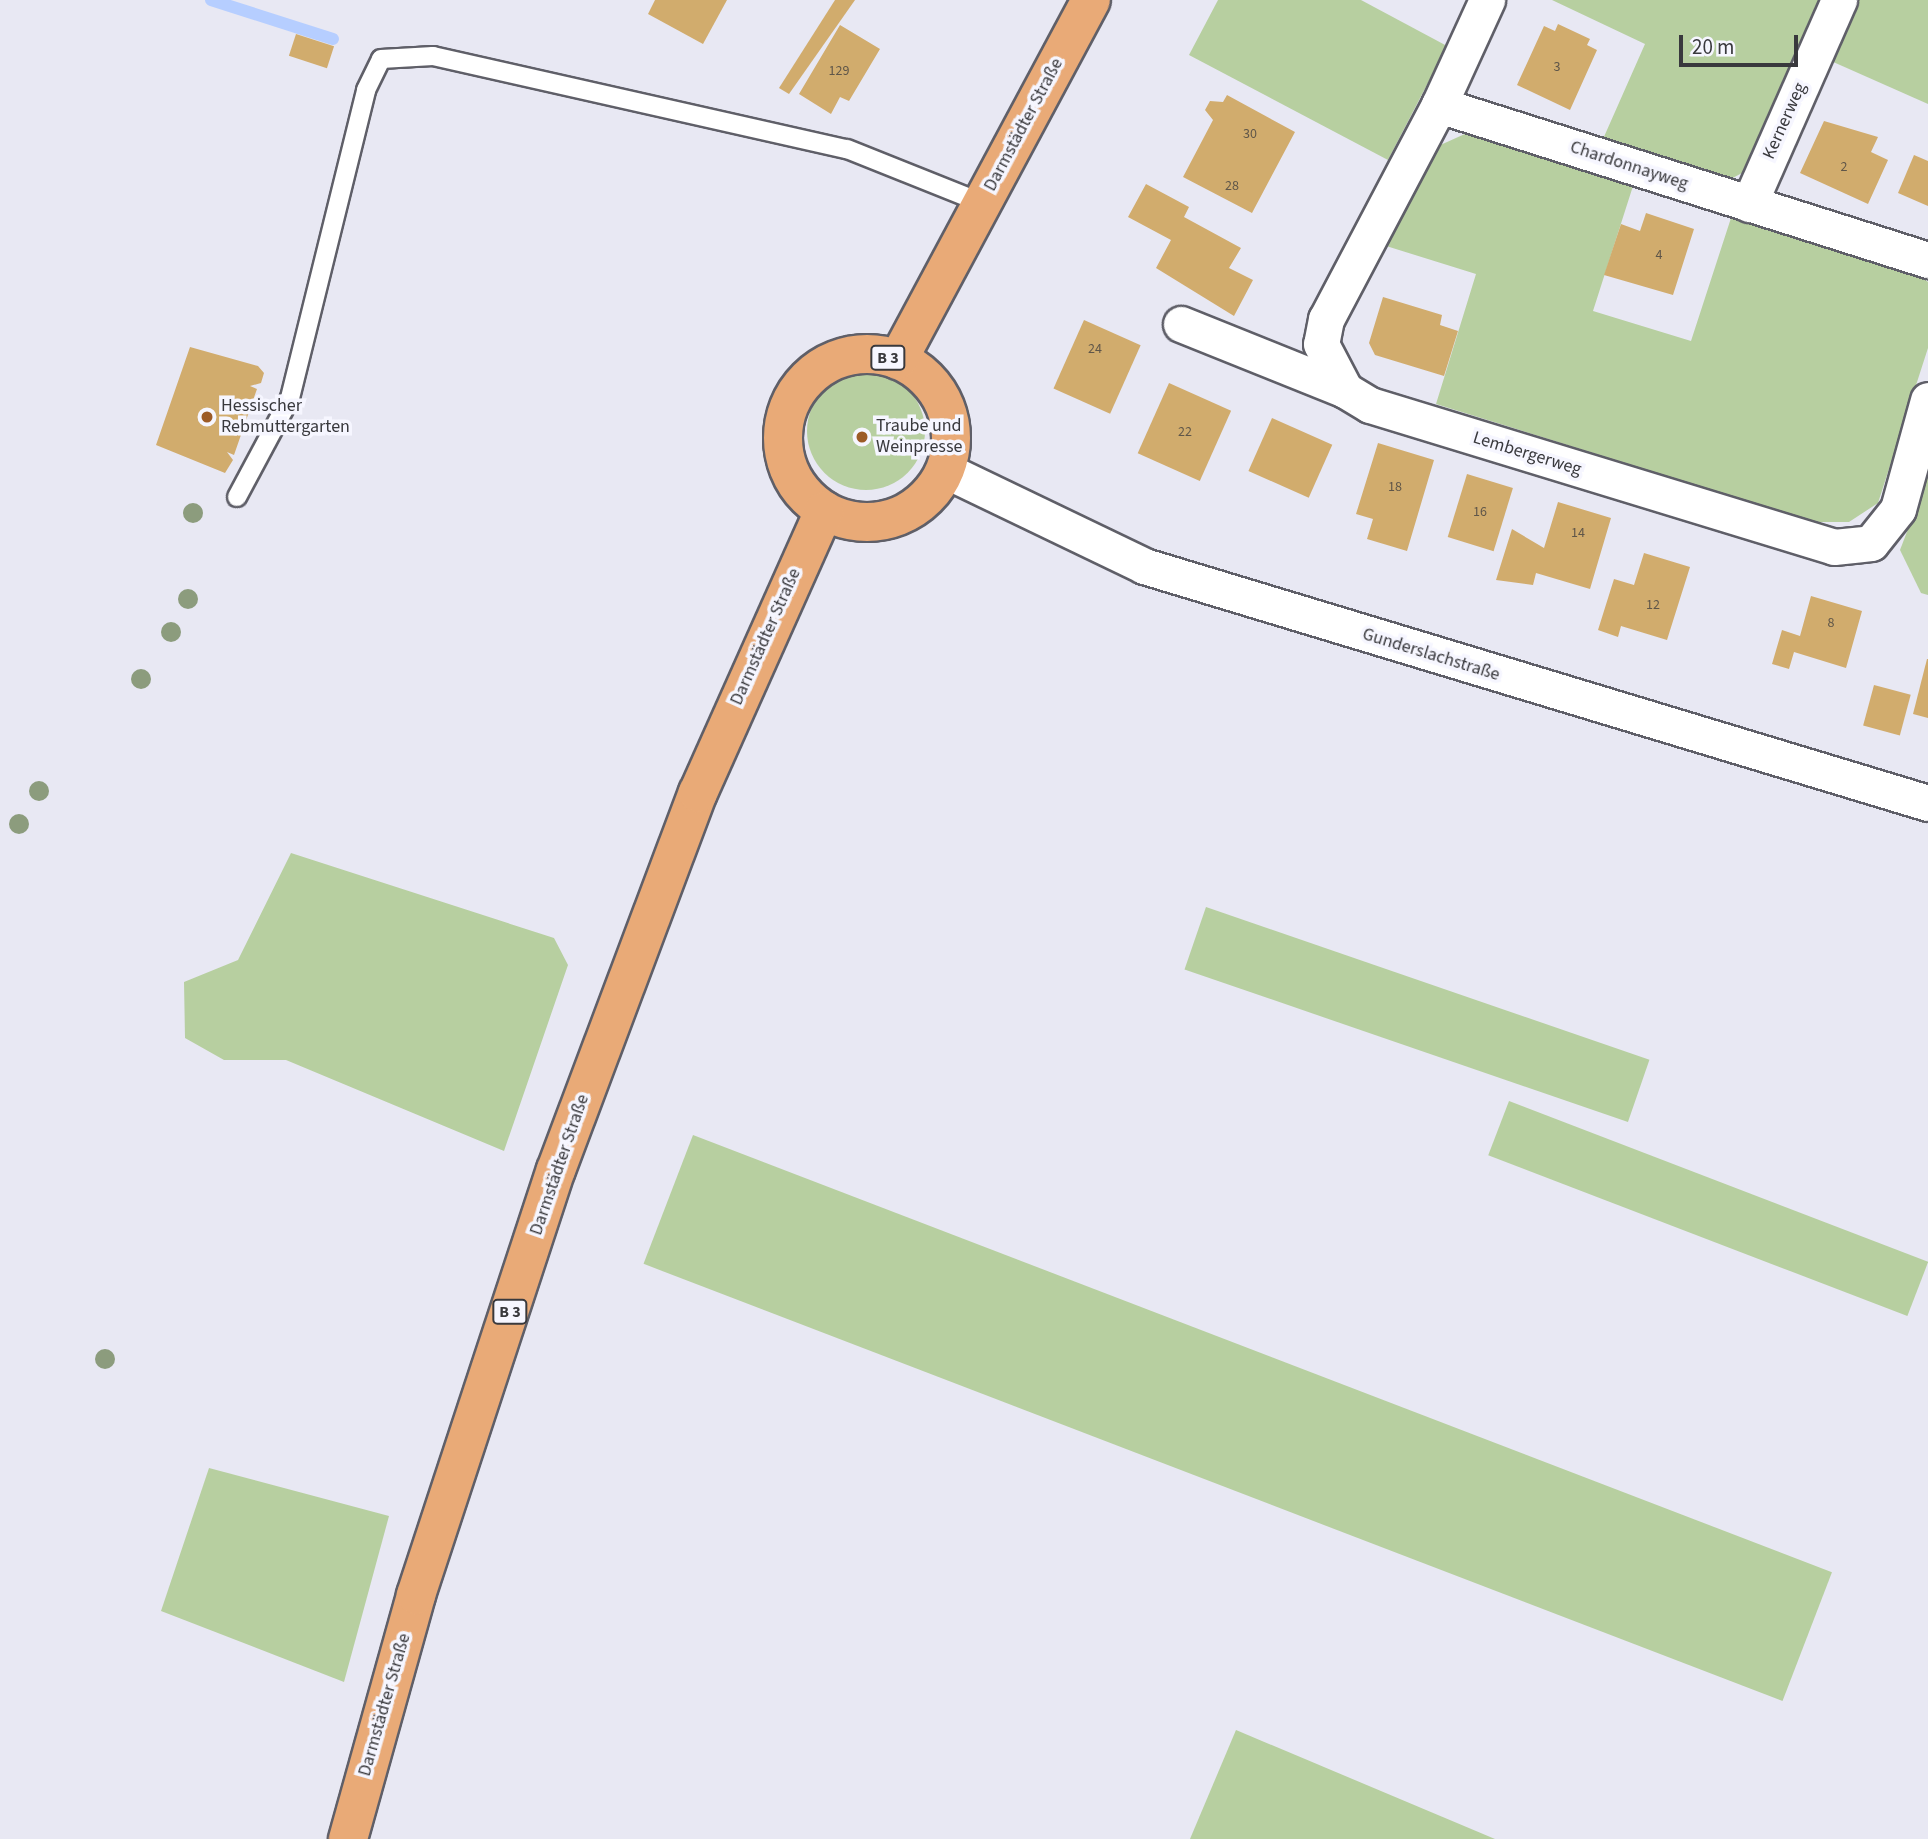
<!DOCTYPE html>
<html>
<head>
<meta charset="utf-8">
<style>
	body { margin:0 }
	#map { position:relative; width:1928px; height:1839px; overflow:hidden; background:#e8e8f3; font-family:"Source Sans 3",sans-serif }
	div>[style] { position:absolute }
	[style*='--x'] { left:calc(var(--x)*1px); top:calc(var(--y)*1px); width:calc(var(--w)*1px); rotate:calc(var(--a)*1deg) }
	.green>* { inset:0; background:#b7cfa0; transform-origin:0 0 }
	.round { border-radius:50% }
	.stream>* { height:12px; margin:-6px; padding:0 6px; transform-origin:6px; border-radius:6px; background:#b6ceff }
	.building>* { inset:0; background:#d1ac6d; transform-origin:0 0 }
	.roads { filter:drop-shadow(2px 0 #5f5f68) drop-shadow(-2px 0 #5f5f68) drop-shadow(0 2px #5f5f68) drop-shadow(0 -2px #5f5f68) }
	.lane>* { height:18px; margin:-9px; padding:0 9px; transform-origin:9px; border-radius:9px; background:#fff }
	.street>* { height:35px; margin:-17.5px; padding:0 17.5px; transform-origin:17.5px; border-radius:17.5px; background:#fff }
	.primary>* { height:38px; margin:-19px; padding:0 19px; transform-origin:19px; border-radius:19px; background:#e9aa77 }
	.primary>.ring { margin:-19px; padding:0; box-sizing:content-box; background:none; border:38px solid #e9aa77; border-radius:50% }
	.trees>* { width:20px; height:20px; margin:-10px; border-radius:50%; background:#8c9c7d }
	.dots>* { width:19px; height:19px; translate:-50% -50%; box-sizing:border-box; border:4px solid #f6f6ff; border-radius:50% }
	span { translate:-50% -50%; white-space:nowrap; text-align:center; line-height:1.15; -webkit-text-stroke:7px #f6f6ff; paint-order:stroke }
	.number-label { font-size:14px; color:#5f5649 }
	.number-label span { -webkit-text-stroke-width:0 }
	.shield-label span { padding:2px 5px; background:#f6f6ff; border:2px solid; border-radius:5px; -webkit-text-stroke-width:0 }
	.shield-label { font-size:16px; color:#39393d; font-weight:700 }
	.street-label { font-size:18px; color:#39393d }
	.poi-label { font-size:18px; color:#39393d }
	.left { translate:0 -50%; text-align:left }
	.scale { position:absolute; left:1679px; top:35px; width:119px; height:32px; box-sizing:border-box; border:4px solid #39393d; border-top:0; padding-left:9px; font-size:21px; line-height:24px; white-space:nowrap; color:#39393d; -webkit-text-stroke:5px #f6f6ff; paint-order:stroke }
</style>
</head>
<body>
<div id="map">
	<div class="green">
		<div style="clip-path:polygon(1218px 0,1361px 0,1447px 46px,1388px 160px,1189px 55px)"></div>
		<div style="clip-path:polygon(1552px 0,1819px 0,1742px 173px,1729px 180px,1603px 139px,1645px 44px)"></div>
		<div style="clip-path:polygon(1858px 0,1928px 0,1928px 104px,1831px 61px)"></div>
		<div style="clip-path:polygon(1467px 133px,1633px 186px,1593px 311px,1691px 341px,1731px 218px,1920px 275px,1928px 282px,1928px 348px,1878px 503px,1849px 522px,1815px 522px,1436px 404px,1476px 274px,1383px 245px,1436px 147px)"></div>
		<div class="round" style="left:807px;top:372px;width:118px;height:118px"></div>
		<div style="clip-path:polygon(1928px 477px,1928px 595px,1921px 593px,1900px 550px)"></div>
		<div style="clip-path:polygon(291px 853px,554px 938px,568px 965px,504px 1151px,286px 1060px,224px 1060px,185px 1038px,184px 982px,238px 960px)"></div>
		<div style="left:1206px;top:907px;width:469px;height:66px;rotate:19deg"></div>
		<div style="left:1509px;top:1101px;width:449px;height:58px;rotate:21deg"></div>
		<div style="left:693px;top:1135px;width:1220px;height:138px;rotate:21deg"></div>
		<div style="clip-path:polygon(209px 1468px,389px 1516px,344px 1682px,161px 1611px)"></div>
		<div style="clip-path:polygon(1236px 1730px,1495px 1839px,1190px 1839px)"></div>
	</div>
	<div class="stream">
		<div style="--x:211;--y:0;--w:128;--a:17.7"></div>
	</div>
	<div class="building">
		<div style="clip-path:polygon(655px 0,727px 0,703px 44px,648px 14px)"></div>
		<div style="clip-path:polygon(835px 0,855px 0,789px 94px,779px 88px)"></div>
		<div style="clip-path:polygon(1558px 24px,1590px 39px,1587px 45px,1597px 50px,1570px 110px,1517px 85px,1544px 26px,1555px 31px)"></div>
		<div style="clip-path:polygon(840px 25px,880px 49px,849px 101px,840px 97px,831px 114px,799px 94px)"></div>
		<div style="left:296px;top:34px;width:40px;height:23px;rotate:18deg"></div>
		<div style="clip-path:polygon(1227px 95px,1295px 132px,1252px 213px,1183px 177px,1213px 120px,1205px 110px,1210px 101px,1223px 102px)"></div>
		<div style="clip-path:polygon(1824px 121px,1878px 137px,1871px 152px,1888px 160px,1868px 204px,1800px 173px)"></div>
		<div style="clip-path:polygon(1914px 155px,1928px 161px,1928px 206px,1898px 193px)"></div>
		<div style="clip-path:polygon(1146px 184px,1189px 207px,1184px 217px,1241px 248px,1229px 268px,1253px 280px,1234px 316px,1156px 268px,1171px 240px,1128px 217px)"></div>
		<div style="clip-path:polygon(1646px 213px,1694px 229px,1673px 295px,1604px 275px,1621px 224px,1640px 231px)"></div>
		<div style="clip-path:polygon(1383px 297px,1442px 315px,1440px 325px,1458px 331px,1444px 376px,1375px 355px,1369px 343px)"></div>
		<div style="left:1084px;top:320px;width:62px;height:75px;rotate:24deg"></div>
		<div style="clip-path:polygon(190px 347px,258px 366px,264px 373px,261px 383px,250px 386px,257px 389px,234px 455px,227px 452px,233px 460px,225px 473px,156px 445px)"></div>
		<div style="left:1169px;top:383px;width:68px;height:77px;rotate:24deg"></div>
		<div style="left:1272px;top:418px;width:66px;height:58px;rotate:24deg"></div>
		<div style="clip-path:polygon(1378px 443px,1434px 460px,1407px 551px,1367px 539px,1373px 519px,1356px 514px)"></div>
		<div style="left:1467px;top:474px;width:48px;height:66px;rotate:17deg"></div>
		<div style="clip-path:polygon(1558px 502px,1611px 518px,1590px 589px,1536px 573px,1533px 585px,1496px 580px,1512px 529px,1544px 548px)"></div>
		<div style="clip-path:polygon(1644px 553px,1690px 567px,1667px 640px,1621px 626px,1618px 637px,1598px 630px,1614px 579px,1634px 585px)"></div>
		<div style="clip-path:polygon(1811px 596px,1862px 611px,1846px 668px,1794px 652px,1789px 669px,1772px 664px,1782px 630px,1800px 636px)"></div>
		<div style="clip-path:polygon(1927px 659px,1928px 659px,1928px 718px,1913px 714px)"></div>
		<div style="left:1874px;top:685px;width:38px;height:42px;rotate:15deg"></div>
	</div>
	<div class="roads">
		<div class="lane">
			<div style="--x:237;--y:497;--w:112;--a:-61.8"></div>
			<div style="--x:290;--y:398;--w:317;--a:-76.1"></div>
			<div style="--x:366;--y:90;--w:34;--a:-64"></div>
			<div style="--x:381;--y:59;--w:52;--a:-3.3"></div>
			<div style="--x:433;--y:56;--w:424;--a:12.7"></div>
			<div style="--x:847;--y:149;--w:145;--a:21.8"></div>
		</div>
		<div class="street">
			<div style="--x:1487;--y:0;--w:115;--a:114.6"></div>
			<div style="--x:1439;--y:105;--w:513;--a:17.59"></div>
			<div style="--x:1439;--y:105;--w:242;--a:117.8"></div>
			<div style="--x:1326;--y:319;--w:25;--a:101"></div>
			<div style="--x:1321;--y:344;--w:52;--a:62.4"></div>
			<div style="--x:1345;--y:390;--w:29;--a:31"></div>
			<div style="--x:1370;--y:405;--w:485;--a:17"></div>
			<div style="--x:1834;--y:547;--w:37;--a:-6"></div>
			<div style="--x:1871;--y:543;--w:43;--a:-51.5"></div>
			<div style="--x:1898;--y:509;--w:113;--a:-74.6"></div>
			<div style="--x:1749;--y:204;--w:223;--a:-66.2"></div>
			<div style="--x:1181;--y:324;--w:177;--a:21.9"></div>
			<div style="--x:947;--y:471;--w:219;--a:25.7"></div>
			<div style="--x:1144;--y:566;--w:819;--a:16.82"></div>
		</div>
		<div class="primary">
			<div class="ring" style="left:783px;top:354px;width:130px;height:130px"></div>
			<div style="--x:898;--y:360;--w:408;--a:-61.8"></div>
			<div style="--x:348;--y:1839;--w:253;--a:-74.4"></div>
			<div style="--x:416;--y:1595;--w:447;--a:-71.8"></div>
			<div style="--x:556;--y:1170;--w:403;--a:-69.4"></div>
			<div style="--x:698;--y:793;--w:309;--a:-65.9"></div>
		</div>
	</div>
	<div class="trees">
		<div style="left:193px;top:513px"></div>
		<div style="left:188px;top:599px"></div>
		<div style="left:171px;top:632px"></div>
		<div style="left:141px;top:679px"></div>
		<div style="left:39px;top:791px"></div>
		<div style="left:19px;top:824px"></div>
		<div style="left:105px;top:1359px"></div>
	</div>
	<div class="dots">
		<div style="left:207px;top:417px;background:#9c5b27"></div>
		<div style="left:862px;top:437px;background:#9c5b27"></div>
	</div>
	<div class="number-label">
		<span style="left:1557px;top:67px">3</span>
		<span style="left:839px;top:71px">129</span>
		<span style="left:1250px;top:134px">30</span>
		<span style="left:1844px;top:167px">2</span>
		<span style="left:1232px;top:186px">28</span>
		<span style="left:1659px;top:255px">4</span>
		<span style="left:1095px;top:349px">24</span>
		<span style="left:1185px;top:432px">22</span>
		<span style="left:1395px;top:487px">18</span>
		<span style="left:1480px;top:512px">16</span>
		<span style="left:1578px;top:533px">14</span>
		<span style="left:1653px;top:605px">12</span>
		<span style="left:1831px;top:623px">8</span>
	</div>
	<div class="shield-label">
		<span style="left:888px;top:358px">B 3</span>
		<span style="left:510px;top:1312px">B 3</span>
	</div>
	<div class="street-label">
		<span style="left:1785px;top:121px;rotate:-66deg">Kernerweg</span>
		<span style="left:1024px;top:125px;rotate:-62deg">Darmstädter Straße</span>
		<span style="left:1629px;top:166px;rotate:18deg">Chardonnayweg</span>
		<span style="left:1527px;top:454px;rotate:17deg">Lembergerweg</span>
		<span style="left:766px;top:637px;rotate:-66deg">Darmstädter Straße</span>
		<span style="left:1431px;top:655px;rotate:17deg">Gunderslachstraße</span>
		<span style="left:560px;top:1165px;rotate:-71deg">Darmstädter Straße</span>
		<span style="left:385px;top:1705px;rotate:-74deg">Darmstädter Straße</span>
	</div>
	<div class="poi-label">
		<span class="left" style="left:221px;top:417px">Hessischer<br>Rebmuttergarten</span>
		<span class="left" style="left:876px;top:437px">Traube und<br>Weinpresse</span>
	</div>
	<div class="scale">20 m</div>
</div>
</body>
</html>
